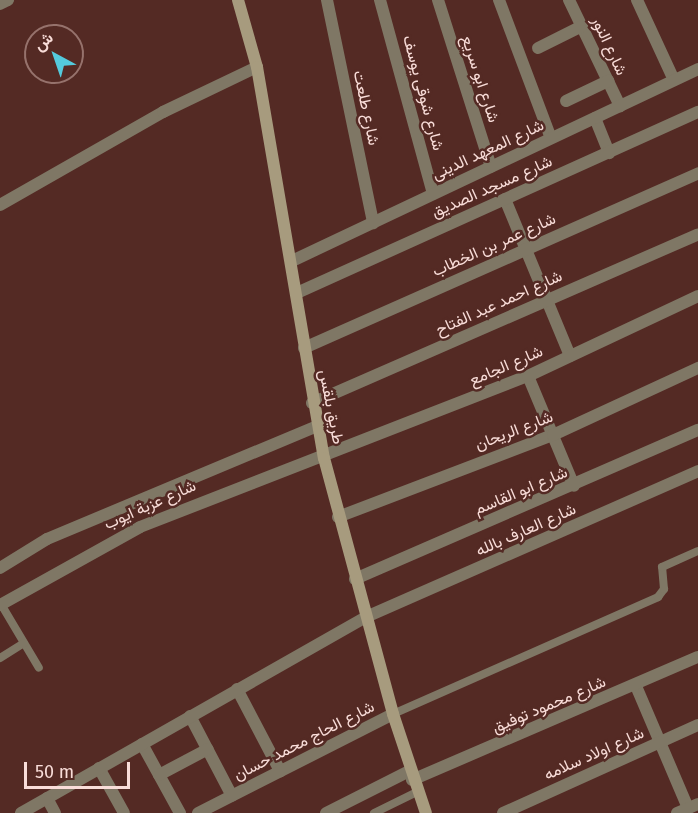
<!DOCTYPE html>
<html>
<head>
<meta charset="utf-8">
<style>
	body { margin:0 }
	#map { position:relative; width:698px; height:813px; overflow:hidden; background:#542a24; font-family:"Fira Sans",Vazirmatn,sans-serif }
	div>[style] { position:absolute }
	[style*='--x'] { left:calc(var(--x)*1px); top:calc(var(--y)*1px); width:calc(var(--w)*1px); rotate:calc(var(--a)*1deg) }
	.service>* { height:8px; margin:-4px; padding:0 4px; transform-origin:4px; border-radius:4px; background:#7f7765 }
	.minor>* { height:12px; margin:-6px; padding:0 6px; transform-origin:6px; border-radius:6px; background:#7f7765 }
	.secondary>* { height:12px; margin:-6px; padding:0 6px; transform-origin:6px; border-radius:6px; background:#a79b7e }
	span { translate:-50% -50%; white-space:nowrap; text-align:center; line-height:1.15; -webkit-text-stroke:5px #542a24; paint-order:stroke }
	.street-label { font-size:16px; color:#f9ddd9 }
	.north { position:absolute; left:24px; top:24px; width:60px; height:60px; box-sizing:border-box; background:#542a24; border:2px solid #96726c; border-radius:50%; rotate:320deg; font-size:16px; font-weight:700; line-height:24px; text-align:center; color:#f9ddd9 }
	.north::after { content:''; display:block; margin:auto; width:21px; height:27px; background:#54cadc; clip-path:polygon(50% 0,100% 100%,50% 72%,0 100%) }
	.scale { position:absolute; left:24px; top:762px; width:106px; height:27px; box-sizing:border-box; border:3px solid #f9ddd9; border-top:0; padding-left:8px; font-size:18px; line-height:21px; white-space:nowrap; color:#f9ddd9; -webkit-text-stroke:4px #542a24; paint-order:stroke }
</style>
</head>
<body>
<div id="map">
	<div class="service">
		<div style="--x:1;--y:604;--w:74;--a:59.3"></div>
		<div style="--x:0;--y:658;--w:28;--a:-32"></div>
		<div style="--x:393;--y:714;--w:290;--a:-23.8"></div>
		<div style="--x:658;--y:597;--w:10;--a:-53"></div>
		<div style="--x:664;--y:589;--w:22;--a:-95"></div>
		<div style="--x:662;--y:567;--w:39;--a:-24"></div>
		<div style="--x:374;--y:813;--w:48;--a:-26"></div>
	</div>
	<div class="minor">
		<div style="--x:327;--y:0;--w:228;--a:78.3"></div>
		<div style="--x:380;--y:0;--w:201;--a:74.7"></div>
		<div style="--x:438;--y:0;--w:175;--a:72.4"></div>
		<div style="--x:499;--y:0;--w:147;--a:69.4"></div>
		<div style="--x:569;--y:0;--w:118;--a:64.3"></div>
		<div style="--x:637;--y:0;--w:88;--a:65.2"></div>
		<div style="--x:0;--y:4;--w:9;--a:-27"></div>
		<div style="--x:538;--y:48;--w:49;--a:-26.6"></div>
		<div style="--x:566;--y:101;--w:47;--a:-25.5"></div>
		<div style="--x:595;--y:118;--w:38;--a:68"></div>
		<div style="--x:505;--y:199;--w:170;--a:67.5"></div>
		<div style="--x:0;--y:205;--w:188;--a:-29.7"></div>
		<div style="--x:163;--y:112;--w:104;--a:-25.6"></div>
		<div style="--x:292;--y:261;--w:449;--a:-25.3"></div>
		<div style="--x:299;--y:292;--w:438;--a:-24.3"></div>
		<div style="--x:304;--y:348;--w:431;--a:-23.9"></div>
		<div style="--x:528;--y:376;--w:119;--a:67.3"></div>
		<div style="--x:312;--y:403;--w:421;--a:-23.6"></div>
		<div style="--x:338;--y:517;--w:230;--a:-20.9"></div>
		<div style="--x:553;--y:435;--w:160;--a:-24.8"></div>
		<div style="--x:0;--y:568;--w:55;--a:-31.7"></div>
		<div style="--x:47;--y:539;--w:293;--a:-22.7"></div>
		<div style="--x:355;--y:579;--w:374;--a:-23.5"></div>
		<div style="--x:0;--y:605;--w:160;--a:-29.1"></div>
		<div style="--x:140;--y:527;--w:416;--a:-21.3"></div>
		<div style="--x:528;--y:376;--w:188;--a:-25.2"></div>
		<div style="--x:636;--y:686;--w:133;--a:66.9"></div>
		<div style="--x:237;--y:689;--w:93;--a:62.3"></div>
		<div style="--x:190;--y:716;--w:90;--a:62.3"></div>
		<div style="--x:142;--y:744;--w:79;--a:61.2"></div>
		<div style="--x:99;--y:768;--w:51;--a:60.9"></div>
		<div style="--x:159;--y:775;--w:55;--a:-28"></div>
		<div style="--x:412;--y:780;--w:311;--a:-23.3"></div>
		<div style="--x:47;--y:798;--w:17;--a:62"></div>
		<div style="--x:21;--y:813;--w:397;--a:-29.6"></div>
		<div style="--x:366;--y:617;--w:363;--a:-23.7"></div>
		<div style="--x:198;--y:813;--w:219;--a:-26.9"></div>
		<div style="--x:326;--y:813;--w:93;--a:-26.8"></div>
		<div style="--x:503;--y:813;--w:214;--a:-24.3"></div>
		<div style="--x:677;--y:813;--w:23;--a:-23"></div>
	</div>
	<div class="secondary">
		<div style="--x:238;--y:0;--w:70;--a:74.2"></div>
		<div style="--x:257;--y:67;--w:397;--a:80.3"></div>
		<div style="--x:324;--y:458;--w:265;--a:74.9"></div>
		<div style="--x:393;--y:714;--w:104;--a:71.6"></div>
	</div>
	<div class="street-label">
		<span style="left:609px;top:46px;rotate:65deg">شارع النور</span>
		<span style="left:480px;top:79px;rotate:72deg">شارع ابو سريع</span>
		<span style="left:423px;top:93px;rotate:75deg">شارع شوقى يوسف</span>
		<span style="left:366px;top:108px;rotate:78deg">شارع طلعت</span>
		<span style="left:488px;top:150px;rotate:-25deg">شارع المعهد الدينى</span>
		<span style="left:492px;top:187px;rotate:-24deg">شارع مسجد الصديق</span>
		<span style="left:494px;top:245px;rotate:-24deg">شارع عمر بن الخطاب</span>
		<span style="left:499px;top:303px;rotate:-24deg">شارع احمد عبد الفتاح</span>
		<span style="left:506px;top:366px;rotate:-23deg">شارع الجامع</span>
		<span style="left:331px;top:407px;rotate:79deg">طريق بلقس</span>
		<span style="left:514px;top:431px;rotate:-21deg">شارع الريحان</span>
		<span style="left:521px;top:491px;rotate:-23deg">شارع ابو القاسم</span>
		<span style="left:150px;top:505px;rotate:-24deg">شارع عزبة ايوب</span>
		<span style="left:526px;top:530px;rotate:-24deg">شارع العارف بالله</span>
		<span style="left:549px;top:705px;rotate:-23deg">شارع محمود توفيق</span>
		<span style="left:304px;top:741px;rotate:-27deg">شارع الحاج محمد حسان</span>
		<span style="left:594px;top:754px;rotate:-24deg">شارع اولاد سلامه</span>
	</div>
	<div class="north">ش</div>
	<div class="scale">50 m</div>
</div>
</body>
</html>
